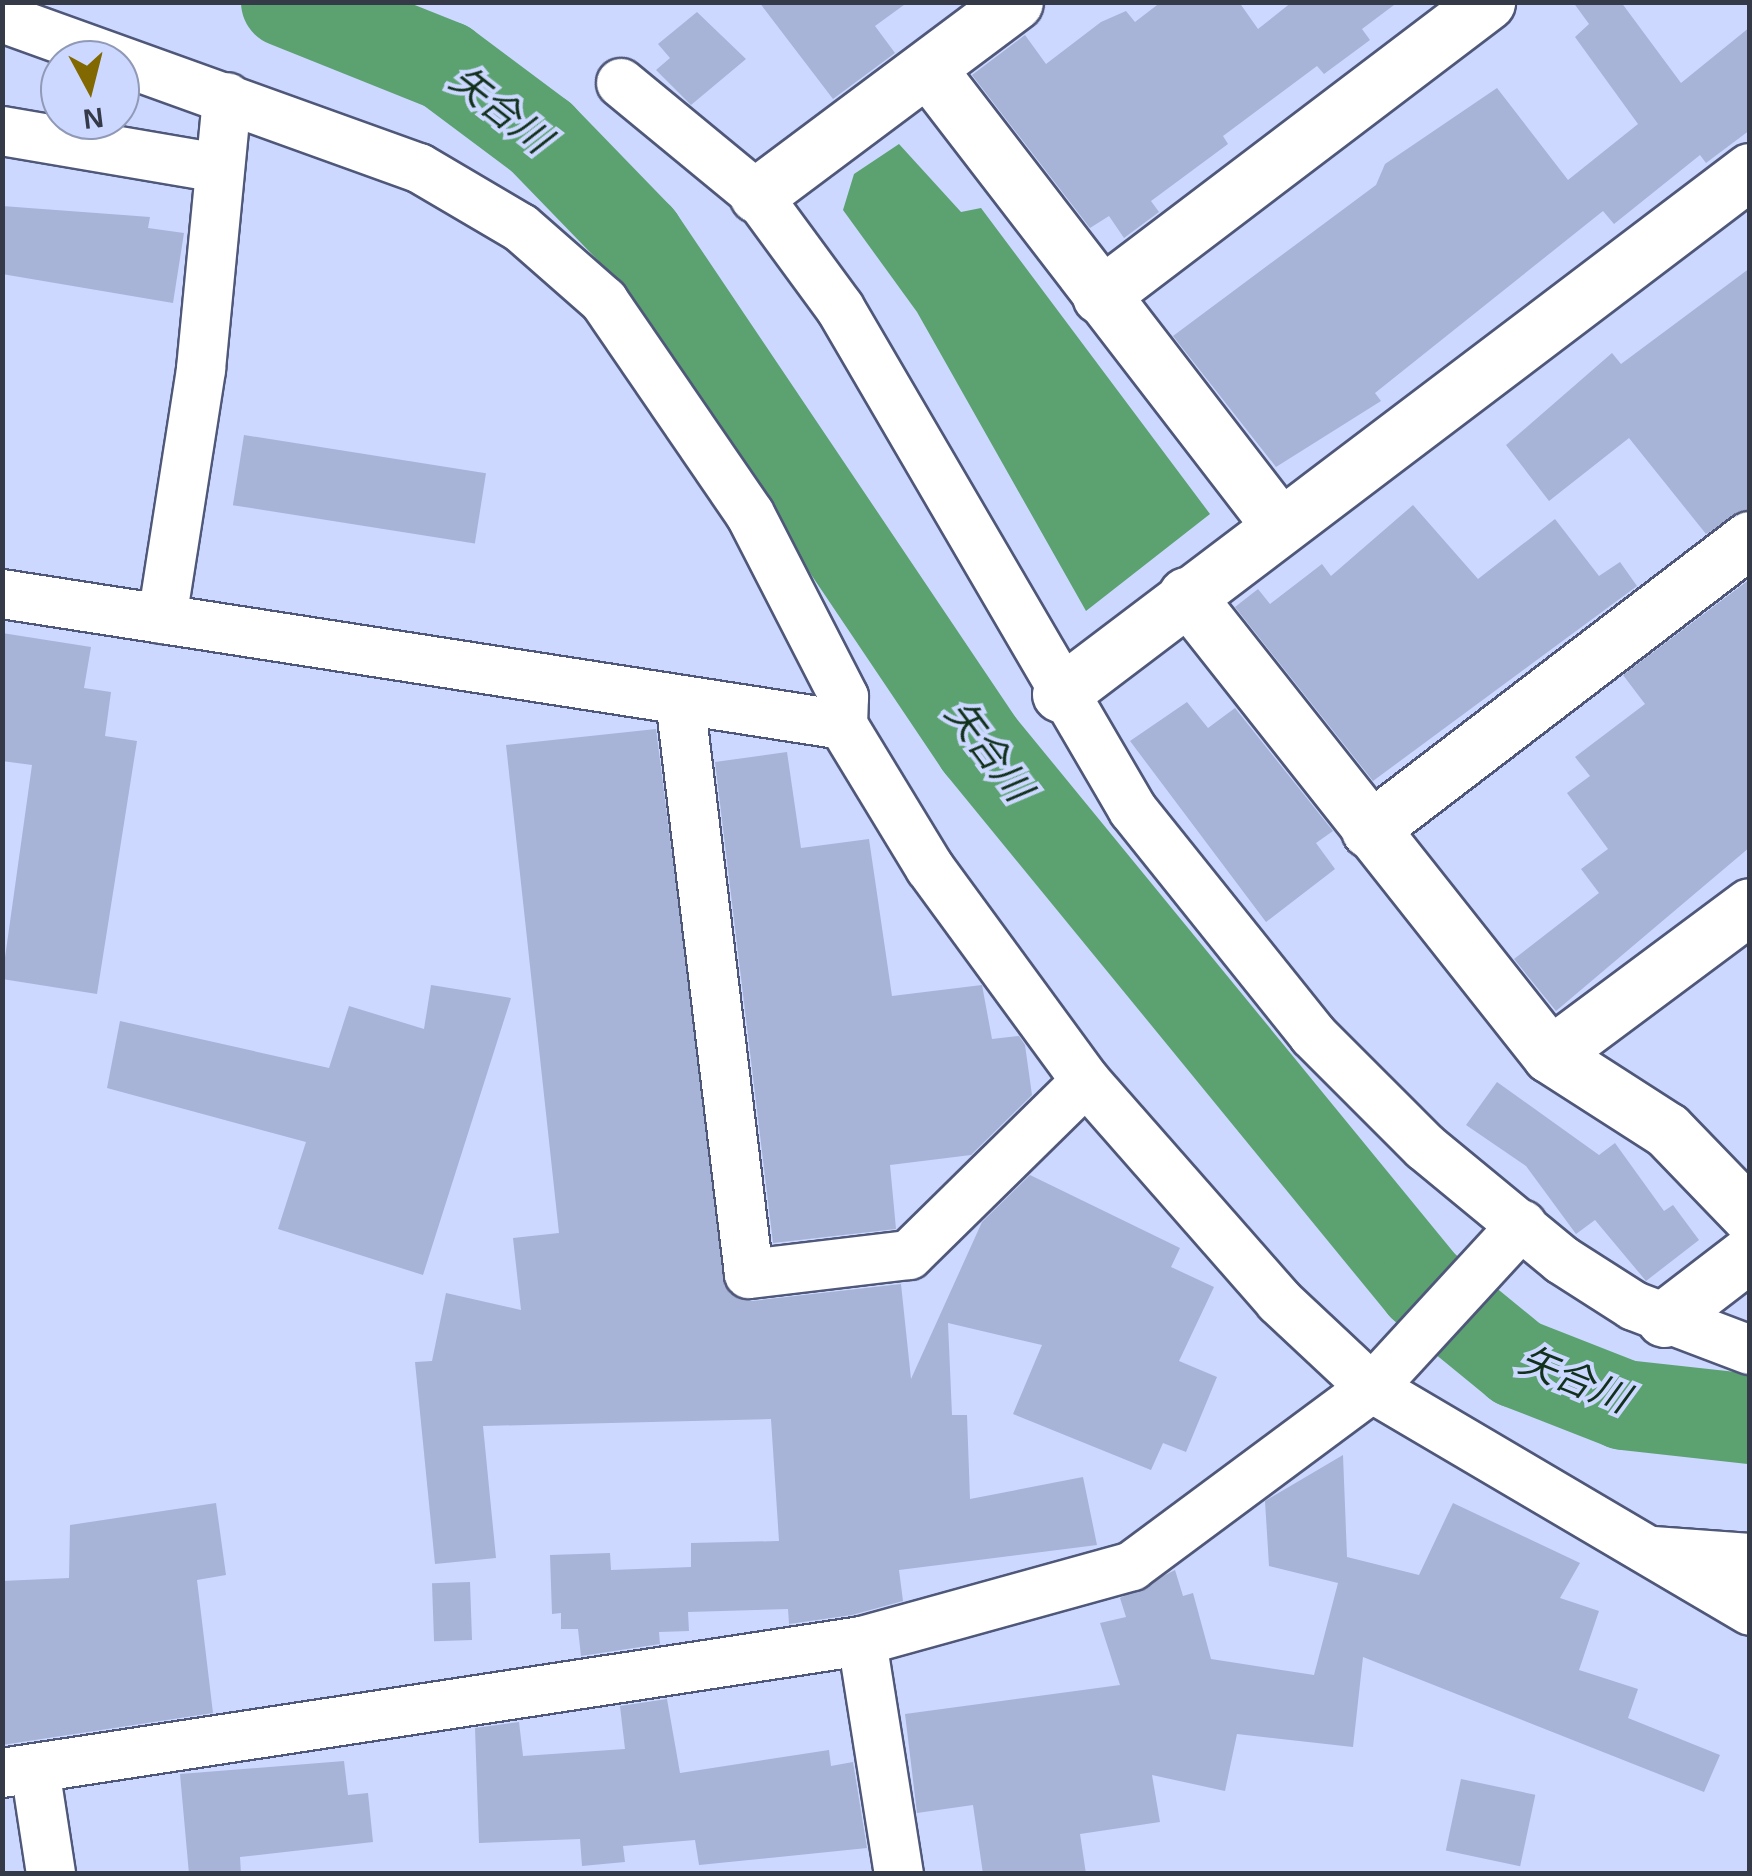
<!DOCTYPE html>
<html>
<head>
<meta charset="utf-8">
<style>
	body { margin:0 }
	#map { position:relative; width:1752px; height:1876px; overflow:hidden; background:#ccd8ff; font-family:Helvetica,"Noto Sans JP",sans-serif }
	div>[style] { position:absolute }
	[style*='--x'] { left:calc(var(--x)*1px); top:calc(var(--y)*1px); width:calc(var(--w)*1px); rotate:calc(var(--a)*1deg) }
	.water>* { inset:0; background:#5ca271 }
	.river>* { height:90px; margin:-45px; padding:0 45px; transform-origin:45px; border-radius:45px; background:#5ca271 }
	.building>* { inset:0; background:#a8b3d8; transform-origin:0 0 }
	.roads { filter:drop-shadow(2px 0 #4f5879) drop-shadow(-2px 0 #4f5879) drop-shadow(0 2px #4f5879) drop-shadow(0 -2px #4f5879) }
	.minor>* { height:48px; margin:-24px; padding:0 24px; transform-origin:24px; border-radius:24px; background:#fff }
	.tertiary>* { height:55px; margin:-27.5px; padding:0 27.5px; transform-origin:27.5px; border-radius:27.5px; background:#fff }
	span { translate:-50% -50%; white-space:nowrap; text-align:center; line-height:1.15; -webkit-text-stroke:8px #ccd8ff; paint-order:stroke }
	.water-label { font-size:38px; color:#12311c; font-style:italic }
	.frame { position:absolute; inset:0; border:5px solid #353a49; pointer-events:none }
	.north { position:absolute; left:40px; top:40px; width:100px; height:100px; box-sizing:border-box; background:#ccd8ff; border:2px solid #9099b6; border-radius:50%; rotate:173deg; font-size:28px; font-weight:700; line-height:40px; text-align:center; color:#353a49 }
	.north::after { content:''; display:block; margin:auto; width:35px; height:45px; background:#816800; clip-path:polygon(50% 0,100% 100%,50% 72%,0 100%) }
</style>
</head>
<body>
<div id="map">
	<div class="water">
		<div style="clip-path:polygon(899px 144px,961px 212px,981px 208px,1210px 514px,1086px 611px,917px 312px,843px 210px,854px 174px)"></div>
	</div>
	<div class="river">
		<div style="--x:286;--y:2;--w:172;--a:21.8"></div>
		<div style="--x:446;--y:66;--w:119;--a:36.8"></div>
		<div style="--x:541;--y:137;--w:141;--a:45.9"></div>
		<div style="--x:639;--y:238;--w:611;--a:56.08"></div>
		<div style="--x:980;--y:745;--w:699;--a:50.69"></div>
		<div style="--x:1423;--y:1286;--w:122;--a:39.3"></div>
		<div style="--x:1517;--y:1363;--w:115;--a:21.4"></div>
		<div style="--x:1624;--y:1405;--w:127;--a:6.3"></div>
	</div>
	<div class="building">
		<div style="clip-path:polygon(759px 2px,908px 2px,875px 26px,895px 53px,833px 99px)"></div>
		<div style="clip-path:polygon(1161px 2px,1239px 2px,1258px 29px,1292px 2px,1398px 2px,1362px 29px,1370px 40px,1324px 74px,1317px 66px,1223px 136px,1228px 144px,1151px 201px,1159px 212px,1124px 238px,1109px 216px,1090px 228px,972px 75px,1025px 35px,1046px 64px,1101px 22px,1126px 11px,1135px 22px)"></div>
		<div style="clip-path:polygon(1573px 2px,1621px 2px,1681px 83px,1750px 27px,1750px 130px,1706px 163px,1700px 155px,1614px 224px,1603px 211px,1375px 393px,1381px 401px,1276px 467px,1173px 336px,1376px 185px,1385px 164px,1497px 88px,1568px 180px,1638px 124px,1575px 37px,1589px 24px)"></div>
		<div style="clip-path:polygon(697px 12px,746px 59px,691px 105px,656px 70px,670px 58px,658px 44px)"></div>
		<div style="clip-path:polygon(2px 206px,150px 217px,148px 228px,184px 233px,173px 303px,2px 274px)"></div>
		<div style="clip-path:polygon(1750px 268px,1750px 508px,1706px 534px,1629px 438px,1549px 501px,1506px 445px,1612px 353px,1621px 364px)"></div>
		<div style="left:244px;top:435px;width:245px;height:71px;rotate:9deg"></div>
		<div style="clip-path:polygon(1413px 505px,1478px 579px,1555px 519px,1599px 576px,1620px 562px,1637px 586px,1373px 781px,1235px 607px,1258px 589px,1270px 604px,1322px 564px,1331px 576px)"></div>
		<div style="clip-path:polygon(1750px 579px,1750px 847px,1556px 1011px,1514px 959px,1599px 893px,1581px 869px,1608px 849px,1567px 793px,1590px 776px,1575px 757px,1645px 704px,1623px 675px)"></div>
		<div style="clip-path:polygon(2px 633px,91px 647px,84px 688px,111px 692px,105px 736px,137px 741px,97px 994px,2px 979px,32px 765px,2px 761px)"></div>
		<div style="clip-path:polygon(1187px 702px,1208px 728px,1235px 708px,1333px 831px,1316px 843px,1335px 869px,1266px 922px,1130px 741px)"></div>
		<div style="clip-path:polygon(656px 729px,728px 1291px,752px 1301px,901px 1284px,911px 1379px,982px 1222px,1030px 1175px,1180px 1248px,1171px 1267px,1214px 1287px,1179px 1361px,1217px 1377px,1186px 1452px,1163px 1443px,1151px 1470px,1013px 1414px,1042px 1345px,948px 1323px,952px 1415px,967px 1415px,970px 1499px,1083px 1477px,1097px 1545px,899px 1570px,903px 1601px,852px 1615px,789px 1624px,788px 1609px,688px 1612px,689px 1631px,659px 1632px,660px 1644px,581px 1656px,578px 1629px,561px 1629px,561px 1613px,552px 1614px,550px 1555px,610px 1553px,611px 1570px,691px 1567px,691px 1543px,779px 1541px,771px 1419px,483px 1426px,496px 1558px,435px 1564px,415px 1362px,432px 1361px,446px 1293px,521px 1310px,513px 1238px,559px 1233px,506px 745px)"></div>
		<div style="clip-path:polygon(787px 752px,801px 848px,869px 839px,892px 996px,982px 985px,992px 1039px,1019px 1036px,1025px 1045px,1032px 1095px,971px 1155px,890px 1165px,896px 1229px,773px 1243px,715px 762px)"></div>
		<div style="clip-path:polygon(431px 985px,511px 998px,423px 1275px,278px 1229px,306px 1142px,107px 1088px,120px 1021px,329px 1068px,349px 1006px,424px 1029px)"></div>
		<div style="clip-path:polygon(1497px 1082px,1599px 1155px,1615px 1143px,1664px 1211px,1673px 1205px,1699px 1240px,1646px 1281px,1595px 1220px,1576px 1234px,1526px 1166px,1466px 1125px)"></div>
		<div style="clip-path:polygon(1343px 1455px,1347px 1557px,1419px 1575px,1453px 1503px,1580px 1563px,1560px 1598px,1599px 1611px,1579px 1670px,1638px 1689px,1628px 1718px,1720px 1755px,1704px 1792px,1363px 1657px,1353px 1747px,1237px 1734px,1225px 1791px,1152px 1775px,1160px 1822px,1080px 1834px,1086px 1874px,983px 1874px,973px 1805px,917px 1813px,905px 1714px,1120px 1685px,1100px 1623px,1126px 1617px,1120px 1598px,1175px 1570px,1183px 1596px,1193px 1593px,1211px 1659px,1314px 1675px,1338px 1583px,1269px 1566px,1265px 1501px)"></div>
		<div style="clip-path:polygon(216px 1503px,226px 1575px,197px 1580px,213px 1713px,2px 1745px,2px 1581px,69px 1578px,70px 1525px)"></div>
		<div style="left:470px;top:1582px;width:58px;height:38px;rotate:88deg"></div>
		<div style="clip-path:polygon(667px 1699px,680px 1773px,829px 1750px,831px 1766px,853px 1762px,867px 1848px,699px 1865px,695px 1840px,623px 1846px,625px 1862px,582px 1866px,580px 1839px,479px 1843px,475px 1728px,519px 1722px,523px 1756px,625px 1749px,620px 1706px)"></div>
		<div style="clip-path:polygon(344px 1761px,348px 1795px,368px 1793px,373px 1842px,240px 1857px,241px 1874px,189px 1874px,180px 1774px)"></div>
		<div style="left:1461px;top:1779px;width:76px;height:73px;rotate:12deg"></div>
	</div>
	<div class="roads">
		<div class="minor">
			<div style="--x:2;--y:18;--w:443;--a:19.8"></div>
			<div style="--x:419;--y:168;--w:118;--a:30.5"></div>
			<div style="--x:521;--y:228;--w:111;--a:41.3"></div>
			<div style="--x:604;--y:301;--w:258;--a:55.6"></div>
			<div style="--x:750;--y:514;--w:206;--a:62.8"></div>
			<div style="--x:844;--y:697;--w:28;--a:92"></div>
			<div style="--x:843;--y:725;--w:167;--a:58.7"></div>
			<div style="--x:930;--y:868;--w:264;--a:53.8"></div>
			<div style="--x:1086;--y:1081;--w:293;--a:48.7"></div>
			<div style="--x:1279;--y:1301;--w:127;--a:43.1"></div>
			<div style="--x:1372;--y:1388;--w:439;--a:30.5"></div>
			<div style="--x:621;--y:83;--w:176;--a:39.5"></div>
			<div style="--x:757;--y:195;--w:140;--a:53.7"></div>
			<div style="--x:840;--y:308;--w:581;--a:59.73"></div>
			<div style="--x:1133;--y:810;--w:288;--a:51.3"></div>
			<div style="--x:1313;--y:1035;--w:158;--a:45"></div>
			<div style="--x:1425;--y:1147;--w:178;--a:39.5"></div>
			<div style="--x:1562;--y:1260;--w:85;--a:32.6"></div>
			<div style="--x:1634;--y:1306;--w:124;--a:20.8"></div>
			<div style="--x:2;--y:131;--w:219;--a:9.7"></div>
			<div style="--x:2;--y:594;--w:851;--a:8.85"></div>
			<div style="--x:162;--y:619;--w:253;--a:-81.1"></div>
			<div style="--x:201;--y:369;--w:273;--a:-84.5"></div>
			<div style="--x:680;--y:700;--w:578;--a:83.15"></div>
			<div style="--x:749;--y:1274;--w:161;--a:-6.8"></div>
			<div style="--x:909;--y:1255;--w:248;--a:-44.5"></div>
			<div style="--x:1653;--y:1551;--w:97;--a:4.1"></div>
			<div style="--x:862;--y:1641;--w:236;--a:81"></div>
			<div style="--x:35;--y:1769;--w:106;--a:81.3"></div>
			<div style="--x:2;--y:1773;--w:870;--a:-8.73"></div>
			<div style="--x:862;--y:1641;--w:280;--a:-15.5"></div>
			<div style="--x:1132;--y:1566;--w:299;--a:-36.6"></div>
			<div style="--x:1372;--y:1388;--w:222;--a:-47.4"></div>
		</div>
		<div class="tertiary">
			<div style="--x:928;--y:69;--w:577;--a:52.4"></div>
			<div style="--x:757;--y:195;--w:322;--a:-36.8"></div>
			<div style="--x:1100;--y:296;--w:486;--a:-37.2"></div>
			<div style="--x:1186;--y:595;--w:587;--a:51.65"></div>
			<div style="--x:1550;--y:1055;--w:249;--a:-36.7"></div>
			<div style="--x:1060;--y:694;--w:866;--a:-37.16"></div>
			<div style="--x:1369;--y:830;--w:479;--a:-37.4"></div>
			<div style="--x:1550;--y:1055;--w:139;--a:32.7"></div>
			<div style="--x:1667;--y:1130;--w:120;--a:46"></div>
			<div style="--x:1664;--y:1319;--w:108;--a:-37.5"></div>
		</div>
	</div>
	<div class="water-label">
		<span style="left:500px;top:110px;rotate:38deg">矢合川</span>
		<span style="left:988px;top:751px;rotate:53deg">矢合川</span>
		<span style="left:1574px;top:1380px;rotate:22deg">矢合川</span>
	</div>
	<div class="frame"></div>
	<div class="north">N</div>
</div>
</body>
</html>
